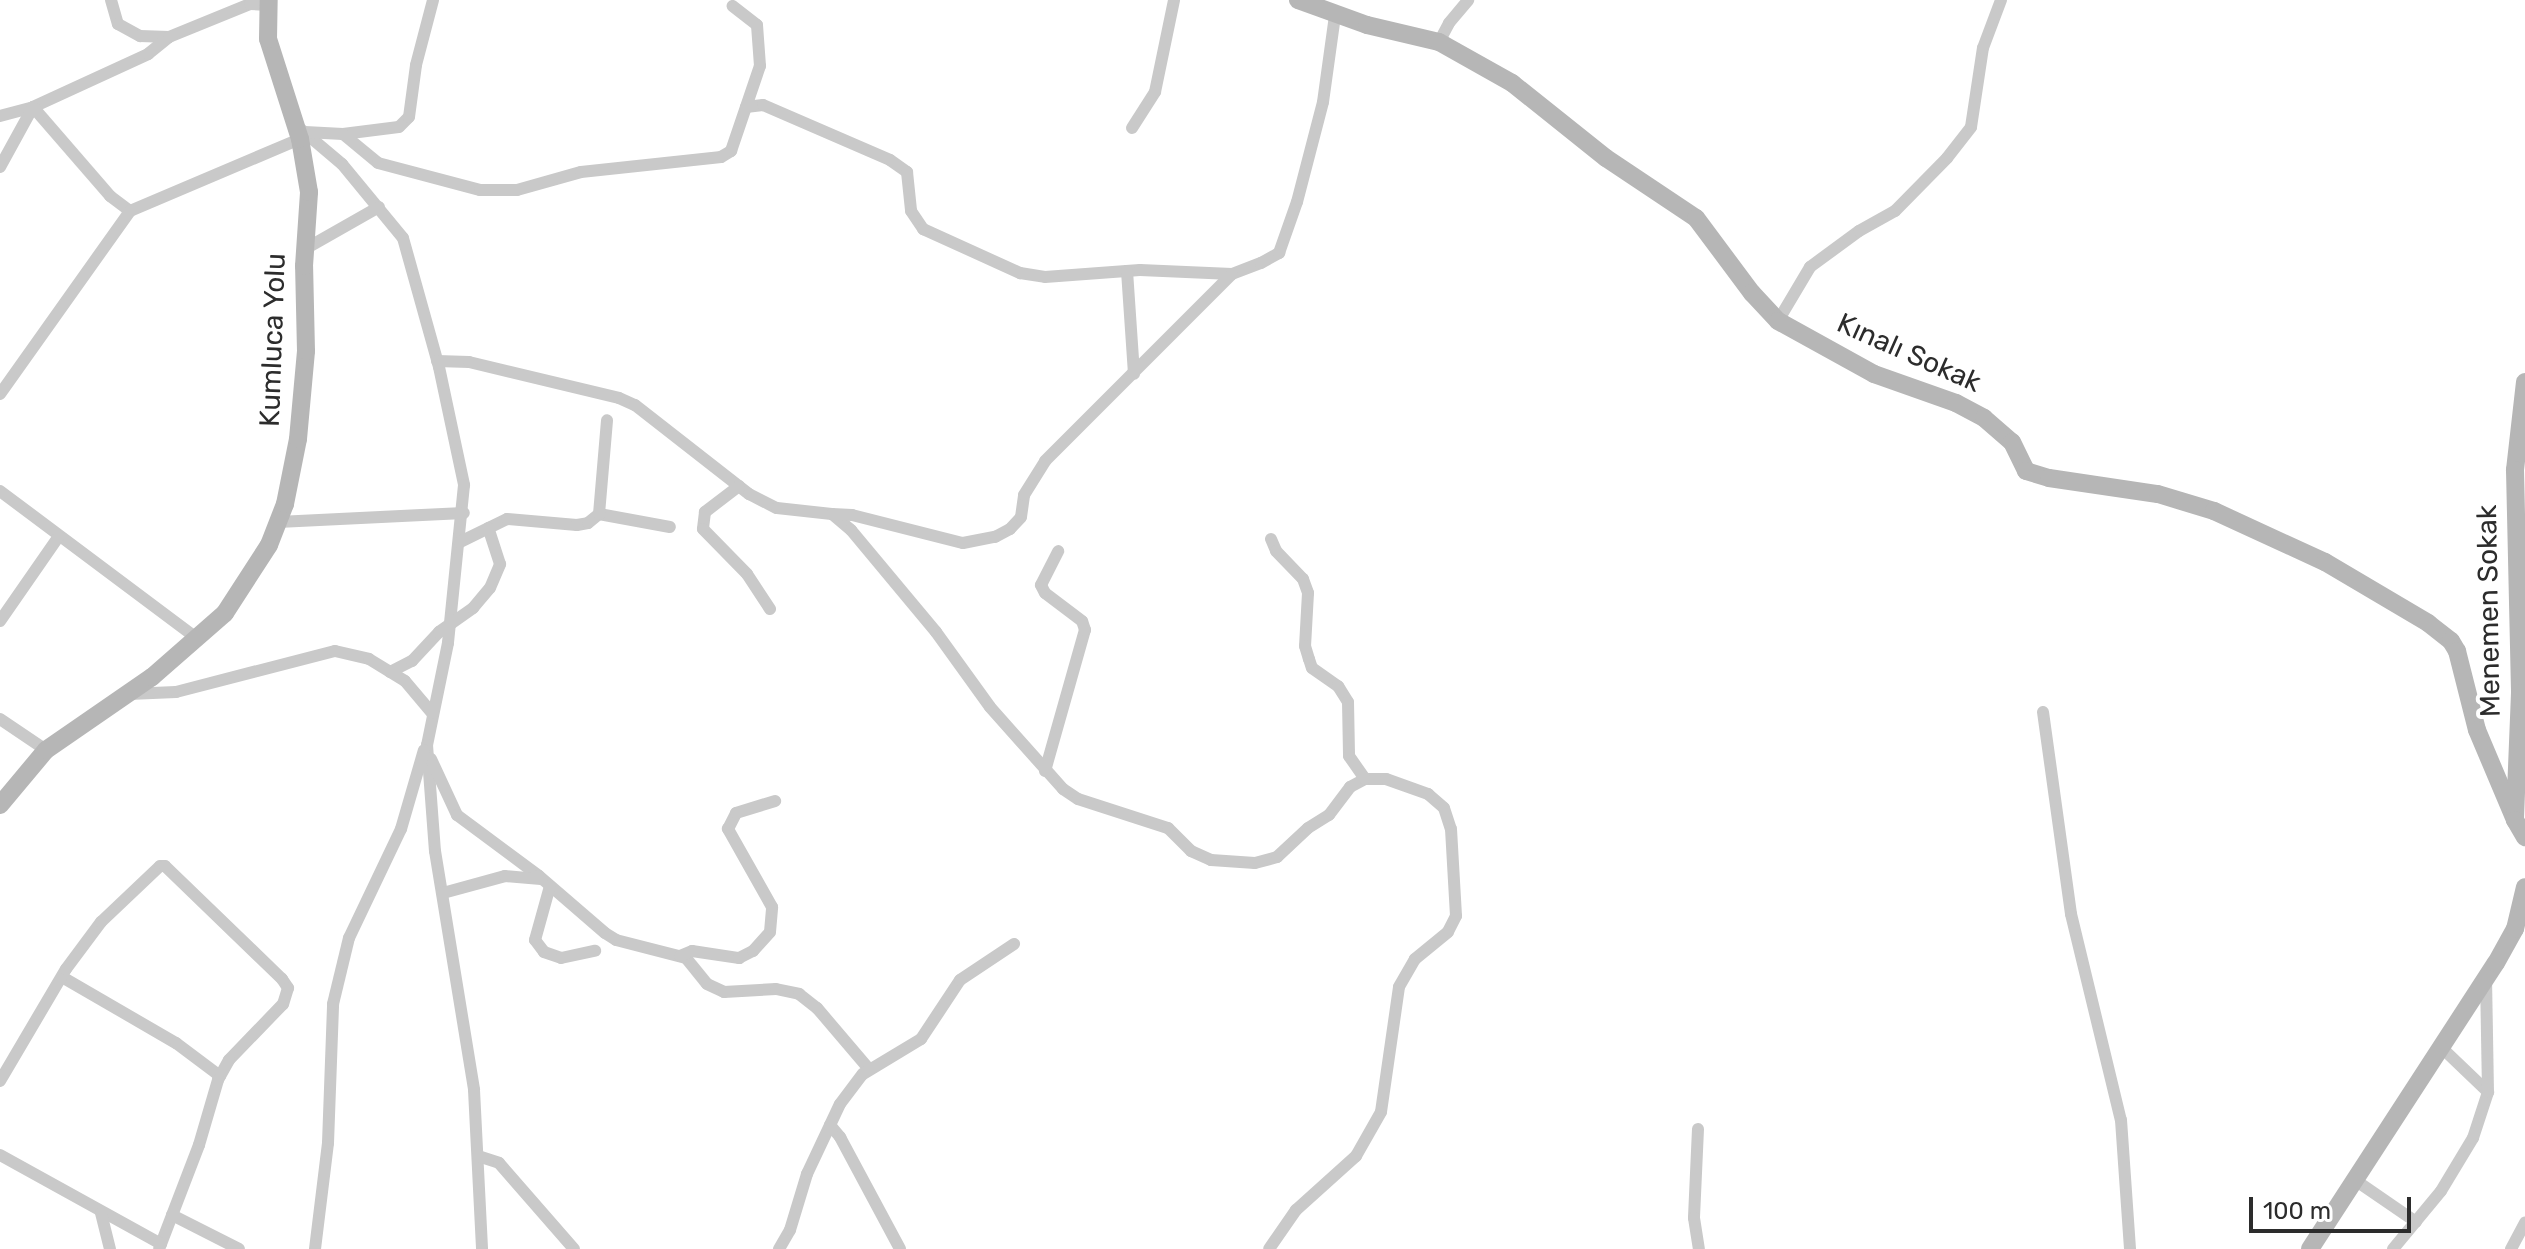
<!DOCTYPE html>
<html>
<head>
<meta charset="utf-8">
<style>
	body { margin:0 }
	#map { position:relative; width:2525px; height:1249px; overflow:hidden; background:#fff; font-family:Rubik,sans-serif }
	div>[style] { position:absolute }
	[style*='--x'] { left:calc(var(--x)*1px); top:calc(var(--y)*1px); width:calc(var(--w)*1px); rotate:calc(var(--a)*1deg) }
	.street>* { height:12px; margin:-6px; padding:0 6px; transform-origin:6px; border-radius:6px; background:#c9c9c9 }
	.secondary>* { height:18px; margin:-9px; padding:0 9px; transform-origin:9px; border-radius:9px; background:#b6b6b6 }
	span { translate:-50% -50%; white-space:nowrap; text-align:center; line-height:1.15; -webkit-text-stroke:8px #fff; paint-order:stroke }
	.street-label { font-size:28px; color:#2c2c2c }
	.scale { position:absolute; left:2249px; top:1197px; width:162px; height:36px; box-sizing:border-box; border:4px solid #2c2c2c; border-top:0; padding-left:10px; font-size:24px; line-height:28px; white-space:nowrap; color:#2c2c2c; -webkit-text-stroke:6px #fff; paint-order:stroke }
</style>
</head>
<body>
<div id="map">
	<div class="street">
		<div style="--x:111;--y:0;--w:25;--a:74"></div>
		<div style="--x:118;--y:24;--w:25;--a:29"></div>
		<div style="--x:140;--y:36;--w:29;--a:2"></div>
		<div style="--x:1439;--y:42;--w:21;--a:-62"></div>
		<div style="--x:1449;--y:23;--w:30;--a:-50"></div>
		<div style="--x:746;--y:107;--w:17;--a:-7"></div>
		<div style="--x:763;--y:105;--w:138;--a:23.4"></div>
		<div style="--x:890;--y:160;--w:21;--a:35"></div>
		<div style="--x:907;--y:172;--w:39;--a:84"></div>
		<div style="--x:911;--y:211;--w:22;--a:56"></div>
		<div style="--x:923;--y:229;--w:107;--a:24.4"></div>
		<div style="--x:1020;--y:273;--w:25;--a:9"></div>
		<div style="--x:1045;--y:277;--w:95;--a:-4.2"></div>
		<div style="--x:1140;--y:270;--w:92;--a:2.5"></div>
		<div style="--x:1232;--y:274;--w:31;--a:-21"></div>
		<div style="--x:1261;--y:263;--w:21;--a:-29"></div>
		<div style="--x:1279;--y:253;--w:54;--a:-70.6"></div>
		<div style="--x:1297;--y:202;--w:103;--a:-75.4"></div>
		<div style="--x:1323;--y:102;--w:88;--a:-82.1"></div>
		<div style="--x:0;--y:116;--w:34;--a:-15"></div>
		<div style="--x:33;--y:107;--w:127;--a:-24.7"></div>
		<div style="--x:148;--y:54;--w:27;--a:-39"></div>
		<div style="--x:169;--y:37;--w:87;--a:-22.2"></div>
		<div style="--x:250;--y:4;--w:18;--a:3"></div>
		<div style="--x:297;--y:126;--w:59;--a:40.2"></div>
		<div style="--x:342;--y:164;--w:96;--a:50.5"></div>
		<div style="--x:403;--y:238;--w:134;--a:74.4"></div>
		<div style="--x:439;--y:367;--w:121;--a:78"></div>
		<div style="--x:464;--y:485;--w:159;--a:95.8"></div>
		<div style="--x:448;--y:643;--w:104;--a:101.6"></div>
		<div style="--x:427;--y:745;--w:106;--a:85.7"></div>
		<div style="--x:435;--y:851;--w:242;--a:80.7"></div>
		<div style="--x:474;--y:1090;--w:159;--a:87.1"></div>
		<div style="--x:1132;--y:128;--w:43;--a:-57.4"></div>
		<div style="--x:1155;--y:92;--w:94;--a:-78.3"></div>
		<div style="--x:305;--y:132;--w:38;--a:3"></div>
		<div style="--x:343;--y:134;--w:56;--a:-7.1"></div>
		<div style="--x:399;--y:127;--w:14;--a:-45"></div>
		<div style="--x:409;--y:117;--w:52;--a:-82.3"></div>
		<div style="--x:416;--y:65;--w:67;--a:-75.3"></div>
		<div style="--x:343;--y:134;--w:45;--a:39.6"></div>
		<div style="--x:378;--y:163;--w:106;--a:14.8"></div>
		<div style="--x:480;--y:190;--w:37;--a:0"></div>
		<div style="--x:517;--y:190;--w:66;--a:-15.7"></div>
		<div style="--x:581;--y:172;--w:141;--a:-6.1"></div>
		<div style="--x:721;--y:157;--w:12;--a:-31"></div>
		<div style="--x:731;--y:151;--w:90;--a:-71.2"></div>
		<div style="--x:760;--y:66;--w:41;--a:-94.2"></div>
		<div style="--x:757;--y:25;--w:31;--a:-142"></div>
		<div style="--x:0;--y:167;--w:68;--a:-61.2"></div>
		<div style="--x:33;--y:107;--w:118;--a:49.1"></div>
		<div style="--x:110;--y:196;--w:25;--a:37"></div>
		<div style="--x:130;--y:211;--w:185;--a:-23"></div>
		<div style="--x:305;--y:249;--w:85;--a:-29.6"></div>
		<div style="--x:1127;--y:271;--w:103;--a:86.1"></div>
		<div style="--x:1778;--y:321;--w:63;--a:-59.3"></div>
		<div style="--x:1810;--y:267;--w:61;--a:-36.3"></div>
		<div style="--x:1859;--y:231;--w:41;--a:-29.1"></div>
		<div style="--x:1895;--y:211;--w:74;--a:-45.5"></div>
		<div style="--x:1947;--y:158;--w:39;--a:-52"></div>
		<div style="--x:1971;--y:127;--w:80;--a:-81.4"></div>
		<div style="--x:1983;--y:48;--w:51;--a:-69.4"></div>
		<div style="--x:437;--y:361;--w:32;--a:2"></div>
		<div style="--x:469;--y:362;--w:154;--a:13.5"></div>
		<div style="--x:619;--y:398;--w:17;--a:24"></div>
		<div style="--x:635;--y:405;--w:145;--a:38"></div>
		<div style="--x:749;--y:494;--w:31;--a:27"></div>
		<div style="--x:777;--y:508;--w:55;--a:6.2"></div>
		<div style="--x:832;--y:514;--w:25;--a:40"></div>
		<div style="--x:851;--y:530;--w:133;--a:50.2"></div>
		<div style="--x:936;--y:632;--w:92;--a:54.2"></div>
		<div style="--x:990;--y:707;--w:110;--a:48.3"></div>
		<div style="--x:1063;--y:789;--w:18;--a:34"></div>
		<div style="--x:1078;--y:799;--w:95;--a:17.9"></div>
		<div style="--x:1168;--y:828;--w:33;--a:45"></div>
		<div style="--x:1191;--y:851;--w:22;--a:24"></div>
		<div style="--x:1211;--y:860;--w:44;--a:3.9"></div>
		<div style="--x:1255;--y:863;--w:23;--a:-15"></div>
		<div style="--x:1277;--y:857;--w:42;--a:-43.1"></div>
		<div style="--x:1308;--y:828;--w:25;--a:-32"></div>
		<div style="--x:1329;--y:815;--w:35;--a:-53"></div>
		<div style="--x:1350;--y:787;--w:17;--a:-28"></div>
		<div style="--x:1365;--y:779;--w:21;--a:0"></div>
		<div style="--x:1386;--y:779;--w:45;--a:19.7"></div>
		<div style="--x:1428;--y:794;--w:21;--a:41"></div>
		<div style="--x:1444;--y:808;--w:22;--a:72"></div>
		<div style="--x:1451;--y:829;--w:87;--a:86.7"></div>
		<div style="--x:1456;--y:916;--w:18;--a:117"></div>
		<div style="--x:1448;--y:932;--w:43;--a:140.7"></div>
		<div style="--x:1415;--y:959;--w:32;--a:120"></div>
		<div style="--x:1399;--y:987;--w:126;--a:98.2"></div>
		<div style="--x:1381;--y:1112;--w:51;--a:119.6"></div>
		<div style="--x:1356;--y:1156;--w:81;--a:138"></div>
		<div style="--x:1296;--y:1210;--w:47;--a:124.7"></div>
		<div style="--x:0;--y:394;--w:224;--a:-54.6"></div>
		<div style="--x:739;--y:486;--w:43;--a:142.6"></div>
		<div style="--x:705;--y:512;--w:17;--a:97"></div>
		<div style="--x:703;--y:529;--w:63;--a:45.6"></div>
		<div style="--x:747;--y:574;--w:42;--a:56.7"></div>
		<div style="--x:0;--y:491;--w:247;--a:36.8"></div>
		<div style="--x:599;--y:514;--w:72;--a:10.4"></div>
		<div style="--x:832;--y:514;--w:20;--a:3"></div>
		<div style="--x:852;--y:515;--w:114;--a:14.2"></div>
		<div style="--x:963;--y:543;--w:33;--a:-11"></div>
		<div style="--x:995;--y:537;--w:17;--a:-28"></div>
		<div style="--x:1010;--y:529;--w:16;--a:-47"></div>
		<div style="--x:1021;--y:517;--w:22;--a:-82"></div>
		<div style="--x:1024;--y:495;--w:40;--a:-58"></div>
		<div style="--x:1045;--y:461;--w:264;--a:-45"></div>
		<div style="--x:278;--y:522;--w:186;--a:-2.8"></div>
		<div style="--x:1271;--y:539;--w:13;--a:67"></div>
		<div style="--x:1276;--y:551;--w:39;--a:46"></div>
		<div style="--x:1303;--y:579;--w:15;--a:70"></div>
		<div style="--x:1308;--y:593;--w:53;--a:93.2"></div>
		<div style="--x:1305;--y:646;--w:14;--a:73"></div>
		<div style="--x:1309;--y:659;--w:9;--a:72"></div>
		<div style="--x:1312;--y:668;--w:32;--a:35"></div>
		<div style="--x:1338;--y:686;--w:19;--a:58"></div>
		<div style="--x:1348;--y:702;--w:54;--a:88.9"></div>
		<div style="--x:1349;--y:756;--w:28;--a:55"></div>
		<div style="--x:460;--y:542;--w:52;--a:-26.1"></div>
		<div style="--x:507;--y:519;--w:70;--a:4.9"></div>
		<div style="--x:577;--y:525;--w:11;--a:-10"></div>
		<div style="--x:588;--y:523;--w:14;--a:-39"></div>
		<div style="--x:599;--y:514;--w:94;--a:-85.1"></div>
		<div style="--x:0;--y:621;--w:103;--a:-55.2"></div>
		<div style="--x:390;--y:672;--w:25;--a:-27"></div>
		<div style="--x:412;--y:661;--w:40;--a:-47"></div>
		<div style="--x:439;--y:632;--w:42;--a:-35.2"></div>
		<div style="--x:473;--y:608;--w:26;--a:-50"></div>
		<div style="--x:490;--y:588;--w:26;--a:-67"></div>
		<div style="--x:500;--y:564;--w:38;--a:-108"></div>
		<div style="--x:129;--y:694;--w:47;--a:-2.4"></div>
		<div style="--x:176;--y:692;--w:164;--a:-14.5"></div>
		<div style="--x:335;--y:651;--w:35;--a:13"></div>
		<div style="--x:369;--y:659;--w:42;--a:31.4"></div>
		<div style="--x:405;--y:681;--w:42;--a:49.8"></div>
		<div style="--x:2043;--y:712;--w:204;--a:82.1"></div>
		<div style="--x:2071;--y:914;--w:212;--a:76.4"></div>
		<div style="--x:2121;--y:1120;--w:129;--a:86"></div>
		<div style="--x:0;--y:719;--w:55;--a:34"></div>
		<div style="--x:431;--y:759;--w:62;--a:65.1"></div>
		<div style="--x:457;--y:815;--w:102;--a:36.6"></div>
		<div style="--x:539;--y:876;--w:87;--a:40.8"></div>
		<div style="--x:605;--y:933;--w:13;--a:32"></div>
		<div style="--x:616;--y:940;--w:72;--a:14.4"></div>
		<div style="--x:686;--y:958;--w:33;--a:51"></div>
		<div style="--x:707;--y:984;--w:19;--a:25"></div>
		<div style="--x:724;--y:992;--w:52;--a:-3.3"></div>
		<div style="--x:776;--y:989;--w:24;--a:12"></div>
		<div style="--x:799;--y:994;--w:23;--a:38"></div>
		<div style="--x:817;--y:1008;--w:80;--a:49.6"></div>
		<div style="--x:1045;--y:771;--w:147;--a:-74.2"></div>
		<div style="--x:1085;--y:630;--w:9;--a:-108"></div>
		<div style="--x:1082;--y:621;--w:46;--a:-142.9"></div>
		<div style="--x:1045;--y:593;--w:9;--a:-117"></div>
		<div style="--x:1041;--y:585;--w:38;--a:-63"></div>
		<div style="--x:550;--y:886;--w:56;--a:105.5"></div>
		<div style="--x:535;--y:940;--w:15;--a:53"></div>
		<div style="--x:544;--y:952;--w:18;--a:19"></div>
		<div style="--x:561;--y:958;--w:35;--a:-12"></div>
		<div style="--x:443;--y:893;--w:64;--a:-15.3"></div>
		<div style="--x:505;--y:876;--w:36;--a:5"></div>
		<div style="--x:680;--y:956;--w:13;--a:-23"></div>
		<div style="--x:692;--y:951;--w:48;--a:8.5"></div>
		<div style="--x:739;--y:958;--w:16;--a:-27"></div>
		<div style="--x:753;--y:951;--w:25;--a:-48"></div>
		<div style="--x:770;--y:932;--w:25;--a:-85"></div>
		<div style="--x:772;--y:907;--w:90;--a:-119.4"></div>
		<div style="--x:728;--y:829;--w:18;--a:-63"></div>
		<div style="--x:736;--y:813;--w:41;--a:-17.1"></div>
		<div style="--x:62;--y:977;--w:132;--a:30.1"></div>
		<div style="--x:176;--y:1043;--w:55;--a:36.9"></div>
		<div style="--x:2442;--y:1048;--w:64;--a:43.7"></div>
		<div style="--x:0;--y:1081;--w:130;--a:-59.5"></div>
		<div style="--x:66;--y:969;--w:59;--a:-53.3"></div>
		<div style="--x:101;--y:922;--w:81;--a:-43.5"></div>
		<div style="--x:160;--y:866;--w:5;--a:0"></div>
		<div style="--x:165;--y:866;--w:163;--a:44"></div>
		<div style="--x:282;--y:979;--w:11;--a:56"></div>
		<div style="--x:288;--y:988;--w:17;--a:107"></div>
		<div style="--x:283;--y:1004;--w:78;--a:134"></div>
		<div style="--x:229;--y:1060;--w:23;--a:119"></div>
		<div style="--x:218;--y:1080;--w:68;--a:106.3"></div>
		<div style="--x:199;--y:1145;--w:111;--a:111"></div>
		<div style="--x:830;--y:1125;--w:16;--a:50"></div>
		<div style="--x:840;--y:1137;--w:127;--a:61.8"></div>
		<div style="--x:1698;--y:1129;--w:89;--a:92.6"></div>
		<div style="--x:1694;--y:1218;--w:31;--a:81"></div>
		<div style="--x:0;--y:1155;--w:184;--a:28.9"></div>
		<div style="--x:478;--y:1156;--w:22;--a:18"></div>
		<div style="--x:499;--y:1163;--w:114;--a:48.9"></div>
		<div style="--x:2355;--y:1180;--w:74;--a:34.5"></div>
		<div style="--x:101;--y:1213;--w:37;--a:76"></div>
		<div style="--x:172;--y:1215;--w:75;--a:26.9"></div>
		<div style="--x:315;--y:1249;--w:107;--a:-83"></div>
		<div style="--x:328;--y:1143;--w:139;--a:-87.9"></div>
		<div style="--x:333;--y:1004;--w:68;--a:-76.4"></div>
		<div style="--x:349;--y:938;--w:121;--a:-64.5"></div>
		<div style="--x:401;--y:829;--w:82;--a:-73.8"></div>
		<div style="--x:779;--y:1249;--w:22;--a:-60"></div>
		<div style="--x:790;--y:1230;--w:59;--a:-73.1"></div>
		<div style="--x:807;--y:1174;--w:77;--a:-64.8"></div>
		<div style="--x:840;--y:1104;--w:38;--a:-53"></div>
		<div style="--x:863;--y:1074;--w:68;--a:-31.1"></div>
		<div style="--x:921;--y:1039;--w:71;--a:-56.5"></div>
		<div style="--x:960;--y:980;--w:65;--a:-33.7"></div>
		<div style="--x:2393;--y:1249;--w:75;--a:-50.4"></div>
		<div style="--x:2441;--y:1191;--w:62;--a:-58.9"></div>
		<div style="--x:2473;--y:1138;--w:48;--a:-71.9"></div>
		<div style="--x:2488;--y:1092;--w:113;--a:-91"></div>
		<div style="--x:2511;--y:1249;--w:30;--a:-62"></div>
	</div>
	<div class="secondary">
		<div style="--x:1298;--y:0;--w:73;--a:19.9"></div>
		<div style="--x:1367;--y:25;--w:74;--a:13.3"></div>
		<div style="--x:1439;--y:42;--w:84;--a:29.3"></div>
		<div style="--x:1512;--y:83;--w:120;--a:38.6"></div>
		<div style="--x:1606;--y:158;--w:108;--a:33.7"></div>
		<div style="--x:1696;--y:218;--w:94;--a:53.3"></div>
		<div style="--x:1752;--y:293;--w:38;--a:47"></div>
		<div style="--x:1778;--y:321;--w:110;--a:28.9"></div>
		<div style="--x:1874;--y:374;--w:87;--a:19.5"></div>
		<div style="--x:1956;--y:403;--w:32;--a:28"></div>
		<div style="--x:1984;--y:418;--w:37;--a:41"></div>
		<div style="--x:2012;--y:442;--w:32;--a:64"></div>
		<div style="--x:2026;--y:471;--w:24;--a:17"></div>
		<div style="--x:2049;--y:478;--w:110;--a:8.4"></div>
		<div style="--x:2158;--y:494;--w:59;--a:16.9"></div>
		<div style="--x:2214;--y:511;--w:122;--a:24.7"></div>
		<div style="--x:2325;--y:562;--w:120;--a:30.6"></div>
		<div style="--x:2428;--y:623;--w:29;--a:38"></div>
		<div style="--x:2451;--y:641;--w:12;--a:59"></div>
		<div style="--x:2457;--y:651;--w:81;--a:75.8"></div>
		<div style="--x:2477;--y:730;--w:98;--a:67.1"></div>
		<div style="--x:2525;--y:382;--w:89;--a:96.5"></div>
		<div style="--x:2515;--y:470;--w:223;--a:88.7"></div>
		<div style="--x:2520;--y:693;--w:127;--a:92.3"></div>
		<div style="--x:2515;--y:820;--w:20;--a:60"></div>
		<div style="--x:0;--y:805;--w:72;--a:-50.1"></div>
		<div style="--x:46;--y:750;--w:129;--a:-34.6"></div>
		<div style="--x:152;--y:677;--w:97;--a:-41.2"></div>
		<div style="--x:225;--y:613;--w:81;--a:-57.1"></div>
		<div style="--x:269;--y:545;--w:44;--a:-68.7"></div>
		<div style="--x:285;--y:504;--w:66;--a:-78.7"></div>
		<div style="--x:298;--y:439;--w:88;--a:-84.8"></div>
		<div style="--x:306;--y:351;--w:85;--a:-91.3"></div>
		<div style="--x:304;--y:266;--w:74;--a:-86.1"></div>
		<div style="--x:309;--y:192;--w:54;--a:-99.6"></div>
		<div style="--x:300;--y:139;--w:105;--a:-107.7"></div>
		<div style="--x:268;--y:39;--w:39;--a:-89"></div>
		<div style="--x:2310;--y:1249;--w:341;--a:-57"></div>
		<div style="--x:2496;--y:963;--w:39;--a:-61"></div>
		<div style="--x:2515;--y:929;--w:43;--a:-76.6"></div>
	</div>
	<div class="street-label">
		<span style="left:273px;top:340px;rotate:-88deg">Kumluca Yolu</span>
		<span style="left:1909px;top:353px;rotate:24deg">Kınalı Sokak</span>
		<span style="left:2489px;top:611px;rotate:-91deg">Menemen Sokak</span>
	</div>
	<div class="scale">100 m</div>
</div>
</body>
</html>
